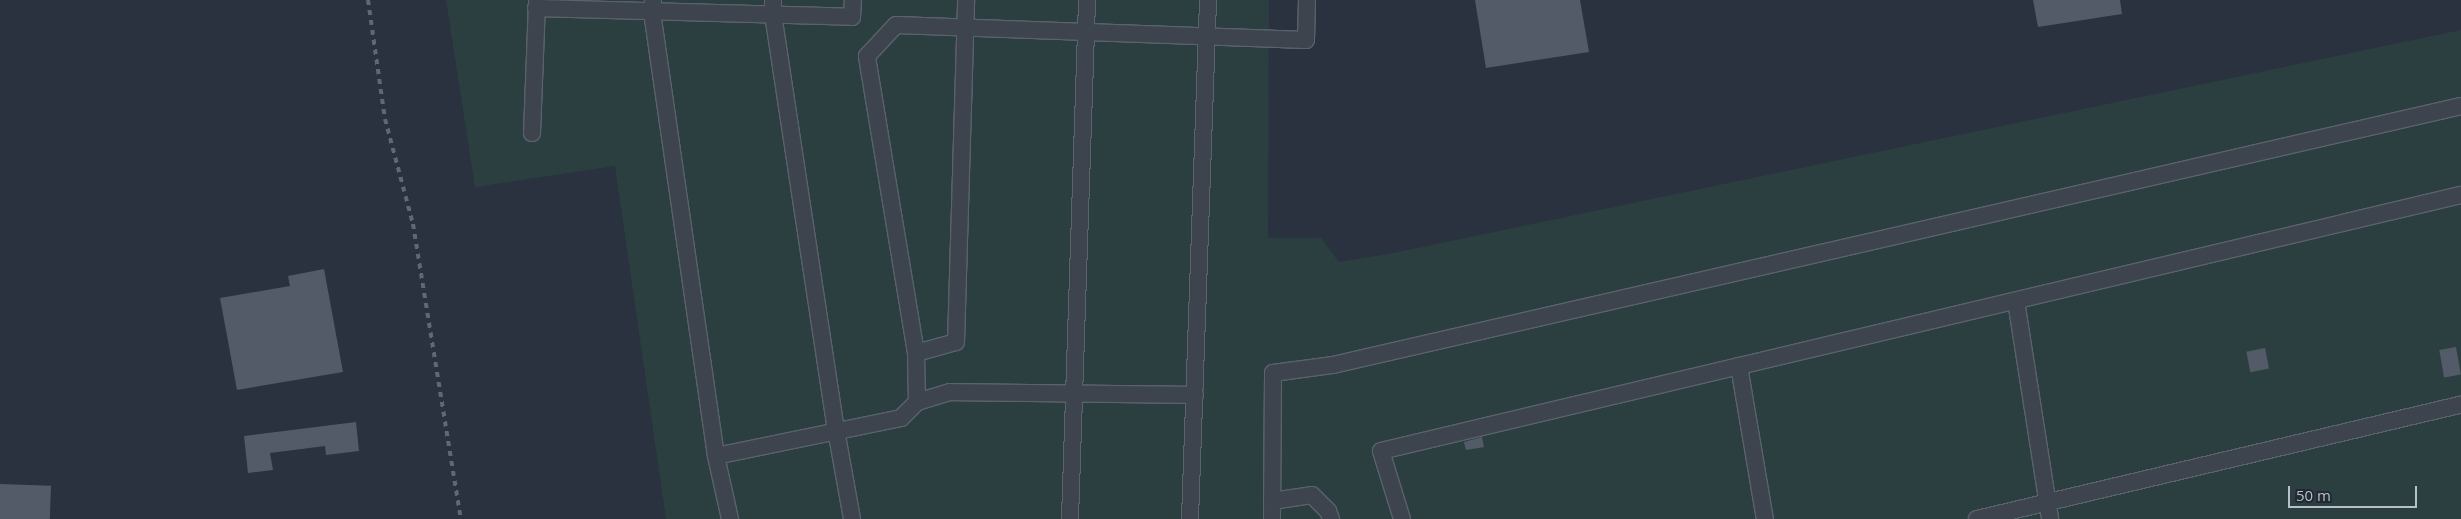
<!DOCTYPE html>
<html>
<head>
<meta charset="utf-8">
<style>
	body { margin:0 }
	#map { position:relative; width:2461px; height:519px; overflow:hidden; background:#29323e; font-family:"Open Sans",sans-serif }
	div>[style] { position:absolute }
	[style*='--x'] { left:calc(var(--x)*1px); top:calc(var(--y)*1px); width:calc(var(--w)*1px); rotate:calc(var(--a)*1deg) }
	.green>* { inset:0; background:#2c3f40 }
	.building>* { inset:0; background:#535b68; transform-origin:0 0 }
	.roads { filter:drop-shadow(1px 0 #5a626c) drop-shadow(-1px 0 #5a626c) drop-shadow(0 1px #5a626c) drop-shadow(0 -1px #5a626c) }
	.minor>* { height:16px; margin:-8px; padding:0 8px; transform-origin:8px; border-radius:8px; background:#3d444e }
	.rail>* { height:4px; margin-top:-2px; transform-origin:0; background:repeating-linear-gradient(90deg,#5f6875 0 5px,transparent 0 10px) }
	span { translate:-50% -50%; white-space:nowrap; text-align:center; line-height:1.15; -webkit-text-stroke:4px #212933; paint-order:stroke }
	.scale { position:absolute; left:2288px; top:486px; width:129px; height:22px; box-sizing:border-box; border:2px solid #b9bfc9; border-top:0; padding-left:6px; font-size:15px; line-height:18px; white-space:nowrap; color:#b9bfc9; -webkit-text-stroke:4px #212933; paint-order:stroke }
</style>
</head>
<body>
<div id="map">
	<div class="green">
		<div style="clip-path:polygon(446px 0,1269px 0,1268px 238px,1321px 238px,1339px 262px,1389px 254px,2461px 30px,2461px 519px,666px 519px,615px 166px,475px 187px)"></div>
	</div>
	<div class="building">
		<div style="clip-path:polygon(1475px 0,1580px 0,1589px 52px,1486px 68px)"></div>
		<div style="clip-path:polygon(2033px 0,2120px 0,2122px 14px,2038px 27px)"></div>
		<div style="clip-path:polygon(324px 269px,343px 372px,237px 390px,220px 298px,290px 286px,288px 276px)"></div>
		<div style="left:2456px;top:347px;width:28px;height:17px;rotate:80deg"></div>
		<div style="left:2265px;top:348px;width:21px;height:19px;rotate:79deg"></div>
		<div style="clip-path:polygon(356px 422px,359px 451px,326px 455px,325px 446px,270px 453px,273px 470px,248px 473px,244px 436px)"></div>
		<div style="clip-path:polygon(1482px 437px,1484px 447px,1466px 450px,1464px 442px)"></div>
		<div style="left:0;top:484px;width:51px;height:35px;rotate:2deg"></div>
	</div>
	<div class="roads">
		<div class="minor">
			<div style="--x:653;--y:0;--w:12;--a:95"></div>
			<div style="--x:652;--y:12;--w:449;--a:81.8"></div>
			<div style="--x:716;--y:456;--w:65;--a:77.5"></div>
			<div style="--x:773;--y:0;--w:14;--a:90"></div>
			<div style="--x:773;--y:14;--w:421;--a:81.4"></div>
			<div style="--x:836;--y:430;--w:90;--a:79.8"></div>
			<div style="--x:536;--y:8;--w:316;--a:1.6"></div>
			<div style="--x:852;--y:17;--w:17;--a:-87"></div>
			<div style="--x:532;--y:133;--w:133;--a:-87.8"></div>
			<div style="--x:2016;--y:301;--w:221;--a:81.1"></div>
			<div style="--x:916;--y:353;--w:41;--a:-15.4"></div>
			<div style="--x:956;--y:342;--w:342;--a:-88.3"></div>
			<div style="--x:1739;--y:366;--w:155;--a:80.4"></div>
			<div style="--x:917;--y:402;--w:34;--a:-17"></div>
			<div style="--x:950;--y:392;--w:245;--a:0.7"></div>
			<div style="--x:716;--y:456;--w:189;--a:-11.6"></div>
			<div style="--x:901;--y:418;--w:23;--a:-45"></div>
			<div style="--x:917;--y:402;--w:49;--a:-91.2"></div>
			<div style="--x:916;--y:353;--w:301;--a:-99.4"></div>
			<div style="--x:867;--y:56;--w:42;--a:-46.9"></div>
			<div style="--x:896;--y:25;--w:410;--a:2.1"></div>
			<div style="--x:1306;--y:40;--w:40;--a:-88.6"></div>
			<div style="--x:1272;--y:501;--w:40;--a:-8.5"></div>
			<div style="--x:1312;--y:495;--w:23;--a:45"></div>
			<div style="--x:1328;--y:511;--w:9;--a:69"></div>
			<div style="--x:1070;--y:519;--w:519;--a:-88.12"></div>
			<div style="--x:1190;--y:519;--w:519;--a:-88.01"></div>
			<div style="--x:1272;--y:519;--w:146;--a:-89.6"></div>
			<div style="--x:1273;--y:373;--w:61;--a:-7.6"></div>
			<div style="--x:1333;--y:365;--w:1157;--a:-12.93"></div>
			<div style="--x:1402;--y:519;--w:71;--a:-107.2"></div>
			<div style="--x:1381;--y:451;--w:1110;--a:-13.34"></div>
			<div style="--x:1977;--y:519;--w:497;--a:-13.3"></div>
		</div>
	</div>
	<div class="rail">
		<div style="--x:368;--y:0;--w:120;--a:81.9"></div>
		<div style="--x:385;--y:119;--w:109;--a:75.1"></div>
		<div style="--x:413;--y:224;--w:299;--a:80.8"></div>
	</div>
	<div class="scale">50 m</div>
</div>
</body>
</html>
